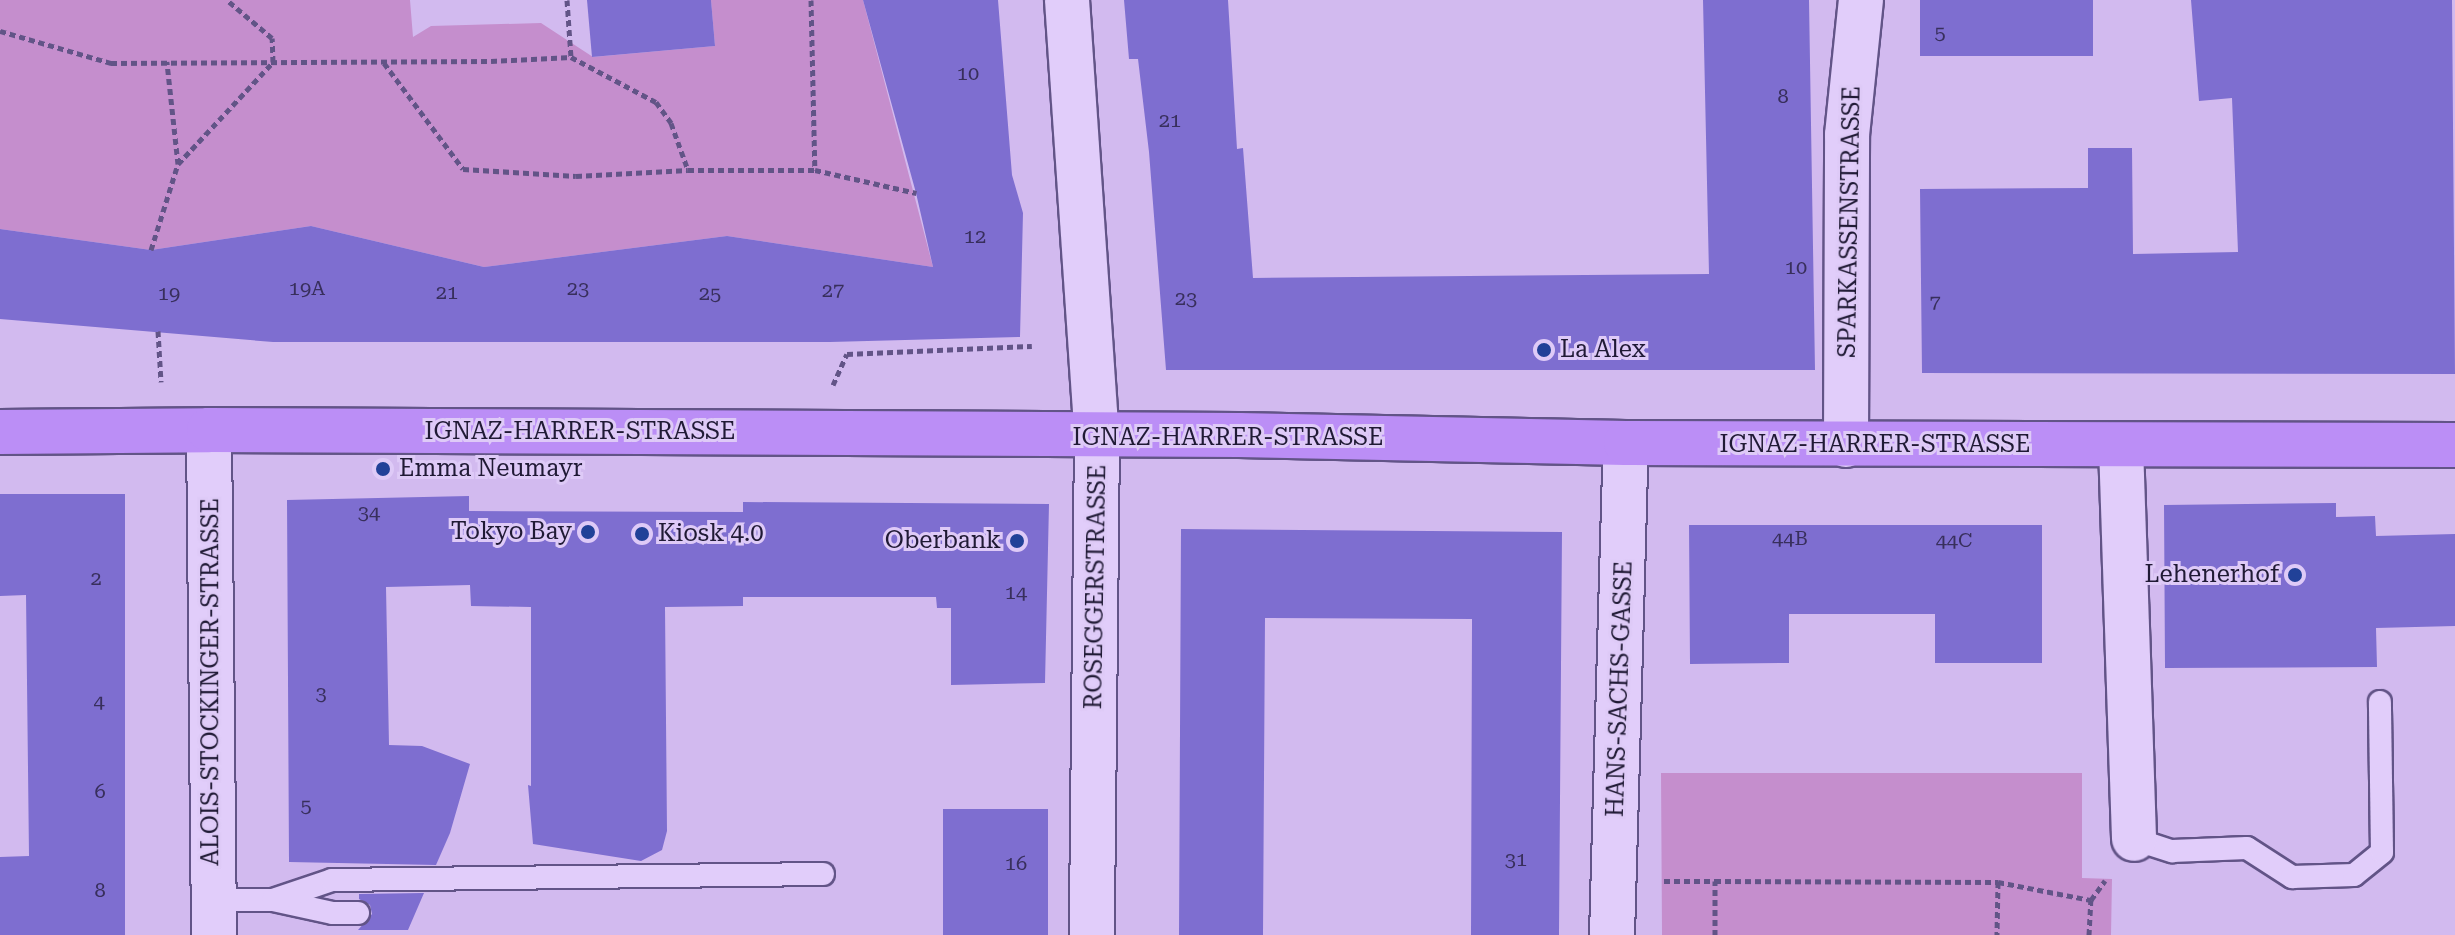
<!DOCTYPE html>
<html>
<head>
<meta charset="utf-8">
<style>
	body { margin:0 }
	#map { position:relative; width:2455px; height:935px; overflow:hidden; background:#d2baef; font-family:"Roboto Serif",serif }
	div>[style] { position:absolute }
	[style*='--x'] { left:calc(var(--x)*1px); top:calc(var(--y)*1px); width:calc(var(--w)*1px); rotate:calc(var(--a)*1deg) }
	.green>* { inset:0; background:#c58ecd }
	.building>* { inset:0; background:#7e6ed0; transform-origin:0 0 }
	.path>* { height:5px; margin-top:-2.5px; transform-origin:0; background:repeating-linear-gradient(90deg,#625487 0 6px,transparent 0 10px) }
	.roads { filter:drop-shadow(2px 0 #625487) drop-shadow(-2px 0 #625487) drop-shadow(0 2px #625487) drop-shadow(0 -2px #625487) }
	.lane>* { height:22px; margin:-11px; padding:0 11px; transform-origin:11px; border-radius:11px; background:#e1cdfa }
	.street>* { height:44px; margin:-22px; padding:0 22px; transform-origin:22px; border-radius:22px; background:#e1cdfa }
	.primary>* { height:44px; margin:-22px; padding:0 22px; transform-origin:22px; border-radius:22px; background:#bb8ef6 }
	.dots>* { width:22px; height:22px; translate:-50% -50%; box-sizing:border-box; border:4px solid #decaf7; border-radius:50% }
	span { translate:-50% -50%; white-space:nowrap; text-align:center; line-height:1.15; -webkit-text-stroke:6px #decaf7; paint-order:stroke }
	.number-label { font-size:20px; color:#382f5c }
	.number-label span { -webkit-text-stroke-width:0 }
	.street-label { font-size:24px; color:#201a35 }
	.poi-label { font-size:24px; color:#201a35 }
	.left { translate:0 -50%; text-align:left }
	.right { translate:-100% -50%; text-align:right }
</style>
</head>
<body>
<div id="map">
	<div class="green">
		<div style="clip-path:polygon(0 0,410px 0,413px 37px,431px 26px,541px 23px,593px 57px,715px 46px,711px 0,863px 0,933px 267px,727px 236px,484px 267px,311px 226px,151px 250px,0 229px)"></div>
		<div style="clip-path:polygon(1661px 773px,2082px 773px,2082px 878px,2112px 879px,2111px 935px,1662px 935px)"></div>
	</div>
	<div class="building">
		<div style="clip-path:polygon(587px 0,711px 0,715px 46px,592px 57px)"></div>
		<div style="clip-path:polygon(863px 0,998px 0,1012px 175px,1023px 213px,1020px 337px,830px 342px,273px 342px,0 319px,0 229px,151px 250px,311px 226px,484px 267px,727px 236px,933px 267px,916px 193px)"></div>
		<div style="clip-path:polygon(1124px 0,1228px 0,1237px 149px,1243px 148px,1253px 278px,1709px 274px,1703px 0,1809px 0,1815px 370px,1166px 370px,1149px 152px,1138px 59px,1129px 59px)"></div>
		<div style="left:1920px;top:0;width:173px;height:56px"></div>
		<div style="clip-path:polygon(2191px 0,2452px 0,2455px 374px,1922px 373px,1920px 189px,2088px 188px,2088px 148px,2132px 148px,2133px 254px,2238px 252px,2232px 98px,2199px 101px)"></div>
		<div style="clip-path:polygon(0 494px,125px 494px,125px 935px,0 935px,0 857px,29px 856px,26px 595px,0 596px)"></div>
		<div style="clip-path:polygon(469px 496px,469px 511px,743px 512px,743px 502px,1049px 504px,1045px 683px,951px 685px,951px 608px,937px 608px,936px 597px,743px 597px,743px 606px,665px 607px,667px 831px,662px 850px,641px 861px,533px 844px,528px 785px,531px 786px,531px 607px,471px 606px,470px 585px,386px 587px,389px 745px,422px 746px,470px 764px,450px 833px,436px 865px,289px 862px,287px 500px)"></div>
		<div style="clip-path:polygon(2336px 503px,2336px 517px,2375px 516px,2376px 536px,2455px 534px,2455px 626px,2376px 628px,2377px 667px,2165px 668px,2164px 505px)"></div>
		<div style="clip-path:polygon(1689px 525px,2042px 525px,2042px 663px,1935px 663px,1935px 614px,1789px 614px,1789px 663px,1690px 664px)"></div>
		<div style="clip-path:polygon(1181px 529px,1562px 532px,1559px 935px,1471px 935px,1472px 619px,1265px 618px,1263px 935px,1179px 935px)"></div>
		<div style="left:943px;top:809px;width:105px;height:126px"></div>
		<div style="clip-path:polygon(424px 893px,408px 930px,358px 930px,372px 914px,370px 905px,359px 899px,359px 894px)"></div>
	</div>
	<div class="path">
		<div style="--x:567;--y:0;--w:57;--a:86"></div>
		<div style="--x:811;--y:0;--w:170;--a:88.7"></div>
		<div style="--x:0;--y:31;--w:116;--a:16.1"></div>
		<div style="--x:111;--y:63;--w:380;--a:-0.3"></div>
		<div style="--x:491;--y:61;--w:80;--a:-2.9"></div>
		<div style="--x:571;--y:57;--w:96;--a:27.9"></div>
		<div style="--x:656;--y:102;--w:26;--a:54"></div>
		<div style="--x:671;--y:123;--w:50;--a:70.1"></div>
		<div style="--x:384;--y:63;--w:132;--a:53.3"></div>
		<div style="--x:463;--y:169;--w:113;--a:3.5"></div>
		<div style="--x:576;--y:176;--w:112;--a:-3.1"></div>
		<div style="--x:688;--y:170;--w:127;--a:0"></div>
		<div style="--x:815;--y:170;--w:104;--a:12.8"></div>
		<div style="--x:178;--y:164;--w:139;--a:-47"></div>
		<div style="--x:273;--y:62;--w:24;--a:-92"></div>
		<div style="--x:272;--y:38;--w:59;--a:-139.8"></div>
		<div style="--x:151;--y:250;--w:90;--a:-72.6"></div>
		<div style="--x:178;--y:164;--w:103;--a:-96.2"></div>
		<div style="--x:158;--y:331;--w:51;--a:86.6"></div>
		<div style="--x:833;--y:385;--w:34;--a:-66"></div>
		<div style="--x:847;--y:354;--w:185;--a:-2.5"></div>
		<div style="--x:1664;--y:881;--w:51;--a:0"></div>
		<div style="--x:1998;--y:882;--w:95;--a:11"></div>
		<div style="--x:1715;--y:935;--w:54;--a:-90"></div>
		<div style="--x:1715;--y:881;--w:283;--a:0.2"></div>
		<div style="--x:1998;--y:882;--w:53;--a:91.1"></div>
		<div style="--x:2089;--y:935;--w:35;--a:-87"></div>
		<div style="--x:2091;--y:900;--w:24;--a:-54"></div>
	</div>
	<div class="roads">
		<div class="lane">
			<div style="--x:2134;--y:839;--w:40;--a:18"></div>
			<div style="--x:2172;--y:851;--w:75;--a:-2.3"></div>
			<div style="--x:2247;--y:848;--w:54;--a:32.8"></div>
			<div style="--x:2292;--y:877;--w:62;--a:-1.8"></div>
			<div style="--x:2354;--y:875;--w:36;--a:-39"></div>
			<div style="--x:2382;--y:852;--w:150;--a:-90.8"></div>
			<div style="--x:212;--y:900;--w:61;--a:0"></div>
			<div style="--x:273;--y:900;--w:61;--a:12.2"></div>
			<div style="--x:333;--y:913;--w:25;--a:0"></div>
			<div style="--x:273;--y:900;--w:62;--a:-18.7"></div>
			<div style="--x:332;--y:880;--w:491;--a:-0.7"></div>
		</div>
		<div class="street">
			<div style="--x:1067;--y:0;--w:438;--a:86.1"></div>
			<div style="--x:1097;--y:437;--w:498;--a:90.6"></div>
			<div style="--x:209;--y:430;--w:505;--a:89.43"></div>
			<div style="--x:1846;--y:445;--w:310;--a:-89.8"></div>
			<div style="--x:1847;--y:135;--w:136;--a:-84.1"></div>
			<div style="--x:2121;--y:446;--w:393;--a:88.1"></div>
			<div style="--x:1612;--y:935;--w:492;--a:-88.4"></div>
		</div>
		<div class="primary">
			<div style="--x:0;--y:432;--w:209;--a:-0.5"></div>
			<div style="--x:209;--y:430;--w:1030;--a:0.28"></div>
			<div style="--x:1239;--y:435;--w:387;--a:1.2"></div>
			<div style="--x:1626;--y:443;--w:829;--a:0.14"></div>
		</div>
	</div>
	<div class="dots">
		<div style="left:1544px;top:350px;background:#214198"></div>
		<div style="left:383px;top:469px;background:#214198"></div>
		<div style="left:588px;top:532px;background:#214198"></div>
		<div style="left:642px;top:534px;background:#214198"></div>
		<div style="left:1017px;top:541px;background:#214198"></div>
		<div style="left:2295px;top:575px;background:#214198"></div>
	</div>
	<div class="number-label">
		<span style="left:1940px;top:32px">5</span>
		<span style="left:968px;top:73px">10</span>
		<span style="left:1783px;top:96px">8</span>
		<span style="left:1170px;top:120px">21</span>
		<span style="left:975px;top:236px">12</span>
		<span style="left:1796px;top:267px">10</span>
		<span style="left:307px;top:288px">19A</span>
		<span style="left:578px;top:288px">23</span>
		<span style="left:833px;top:290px">27</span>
		<span style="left:447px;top:292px">21</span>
		<span style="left:169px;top:293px">19</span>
		<span style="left:710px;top:293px">25</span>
		<span style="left:1186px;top:298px">23</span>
		<span style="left:1935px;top:302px">7</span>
		<span style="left:369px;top:512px">34</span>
		<span style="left:1790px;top:538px">44B</span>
		<span style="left:1954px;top:540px">44C</span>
		<span style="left:96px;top:578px">2</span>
		<span style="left:1016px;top:592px">14</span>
		<span style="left:321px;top:693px">3</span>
		<span style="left:99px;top:701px">4</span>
		<span style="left:100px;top:791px">6</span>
		<span style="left:306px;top:805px">5</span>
		<span style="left:1516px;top:859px">31</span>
		<span style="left:1016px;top:863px">16</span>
		<span style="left:100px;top:890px">8</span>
	</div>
	<div class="street-label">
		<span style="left:1850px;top:222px;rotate:-89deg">SPARKASSENSTRASSE</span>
		<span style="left:580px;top:432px">IGNAZ-HARRER-STRASSE</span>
		<span style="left:1228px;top:438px">IGNAZ-HARRER-STRASSE</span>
		<span style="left:1875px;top:445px">IGNAZ-HARRER-STRASSE</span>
		<span style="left:1096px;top:587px;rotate:-89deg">ROSEGGERSTRASSE</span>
		<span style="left:211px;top:682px;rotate:-90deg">ALOIS-STOCKINGER-STRASSE</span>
		<span style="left:1620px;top:689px;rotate:-88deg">HANS-SACHS-GASSE</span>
	</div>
	<div class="poi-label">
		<span class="left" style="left:1560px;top:350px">La Alex</span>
		<span class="left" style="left:399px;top:469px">Emma Neumayr</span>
		<span class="right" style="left:572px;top:532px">Tokyo Bay</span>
		<span class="left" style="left:658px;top:534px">Kiosk 4.0</span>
		<span class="right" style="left:1001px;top:541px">Oberbank</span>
		<span class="right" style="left:2279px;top:575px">Lehenerhof</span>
	</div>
</div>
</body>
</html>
